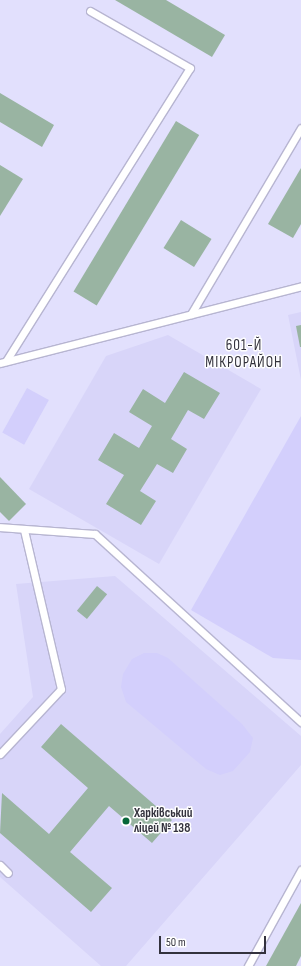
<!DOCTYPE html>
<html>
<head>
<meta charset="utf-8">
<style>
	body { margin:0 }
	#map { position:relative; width:301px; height:966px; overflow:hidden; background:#e2e0fd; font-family:"Sofia Sans Condensed",sans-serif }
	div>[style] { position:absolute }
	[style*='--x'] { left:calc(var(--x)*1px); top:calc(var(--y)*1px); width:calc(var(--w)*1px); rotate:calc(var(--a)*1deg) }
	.built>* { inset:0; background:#d8d5f9 }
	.green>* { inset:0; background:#d3cffc; transform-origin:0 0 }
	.building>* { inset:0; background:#99b4a2; transform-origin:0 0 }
	.roads { filter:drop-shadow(1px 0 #b7b5d1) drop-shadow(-1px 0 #b7b5d1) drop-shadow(0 1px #b7b5d1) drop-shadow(0 -1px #b7b5d1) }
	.lane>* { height:7px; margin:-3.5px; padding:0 3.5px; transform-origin:3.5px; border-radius:3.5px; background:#fff }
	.dots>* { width:11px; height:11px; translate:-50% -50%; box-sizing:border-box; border:2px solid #fff; border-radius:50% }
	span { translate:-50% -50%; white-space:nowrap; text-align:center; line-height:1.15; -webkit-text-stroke:3px #fff; paint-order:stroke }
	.poi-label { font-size:13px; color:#33323d; font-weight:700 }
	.left { translate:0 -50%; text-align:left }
	.quarter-label { font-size:15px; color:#33323d; letter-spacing:1px }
	.scale { position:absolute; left:159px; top:936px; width:107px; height:18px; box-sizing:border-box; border:2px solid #33323d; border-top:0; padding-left:5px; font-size:12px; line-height:14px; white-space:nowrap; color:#33323d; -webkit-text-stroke:3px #fff; paint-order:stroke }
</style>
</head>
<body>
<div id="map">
	<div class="built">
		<div style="clip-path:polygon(301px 312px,301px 380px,288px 315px)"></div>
		<div style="clip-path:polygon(168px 335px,261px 389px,159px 564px,29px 489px,106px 356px)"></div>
		<div style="clip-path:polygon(115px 576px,301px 736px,301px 765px,126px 966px,101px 966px,0 877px,0 734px,33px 697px,16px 584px)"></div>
	</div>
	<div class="green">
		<div style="left:27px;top:388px;width:25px;height:51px;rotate:29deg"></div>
		<div style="clip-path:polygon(301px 416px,301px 660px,273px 658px,191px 610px)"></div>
		<div style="clip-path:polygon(144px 653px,157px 653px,168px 658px,242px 724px,253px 738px,250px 752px,233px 771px,220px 775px,206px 769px,126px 702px,121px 687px,123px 674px,132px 659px)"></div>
	</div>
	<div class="building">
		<div style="clip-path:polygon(115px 0,166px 0,225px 35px,212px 57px)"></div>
		<div style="clip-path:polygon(0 93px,54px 125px,42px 147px,0 122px)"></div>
		<div style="left:176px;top:121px;width:27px;height:199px;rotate:31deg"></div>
		<div style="clip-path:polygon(0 165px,23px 179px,0 216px)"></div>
		<div style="clip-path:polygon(301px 168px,301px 224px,293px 238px,268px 224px)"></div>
		<div style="left:181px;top:220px;width:36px;height:33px;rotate:32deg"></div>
		<div style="clip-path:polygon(301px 325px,301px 347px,300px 347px,296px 326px)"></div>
		<div style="clip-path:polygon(184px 372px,220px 393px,204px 419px,188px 410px,171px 439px,187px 449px,173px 473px,157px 464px,140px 491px,156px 501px,141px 525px,106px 504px,124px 475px,98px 460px,114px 433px,139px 448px,152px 426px,129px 412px,143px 389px,165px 403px)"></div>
		<div style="clip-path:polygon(0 477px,26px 504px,9px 521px,0 512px)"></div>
		<div style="left:97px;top:586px;width:13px;height:32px;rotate:39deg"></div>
		<div style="clip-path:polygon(61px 724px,172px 820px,152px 843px,109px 806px,70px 852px,112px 888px,91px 912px,0 833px,2px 793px,49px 834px,88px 788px,41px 747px)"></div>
		<div style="clip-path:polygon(301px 903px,301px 956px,296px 966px,266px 966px)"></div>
	</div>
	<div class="roads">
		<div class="lane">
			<div style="--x:191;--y:314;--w:216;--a:-59.4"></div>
			<div style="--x:6;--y:361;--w:346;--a:-57.9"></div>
			<div style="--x:190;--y:68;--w:115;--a:-150.3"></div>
			<div style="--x:0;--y:363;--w:311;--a:-14.3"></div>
			<div style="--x:0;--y:527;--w:95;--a:4.2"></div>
			<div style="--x:95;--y:534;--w:279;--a:42.4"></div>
			<div style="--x:0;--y:754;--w:89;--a:-46.8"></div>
			<div style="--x:61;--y:689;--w:163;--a:-103.1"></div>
			<div style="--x:0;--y:865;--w:11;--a:45"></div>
			<div style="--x:248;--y:966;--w:110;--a:-61.1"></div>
		</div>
	</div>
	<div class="dots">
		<div style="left:126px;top:821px;background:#07663a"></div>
	</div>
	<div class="poi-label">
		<span class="left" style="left:134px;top:821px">Харківський<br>ліцей № 138</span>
	</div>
	<div class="quarter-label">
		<span style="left:244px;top:354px">601-Й<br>МІКРОРАЙОН</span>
	</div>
	<div class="scale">50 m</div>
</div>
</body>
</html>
